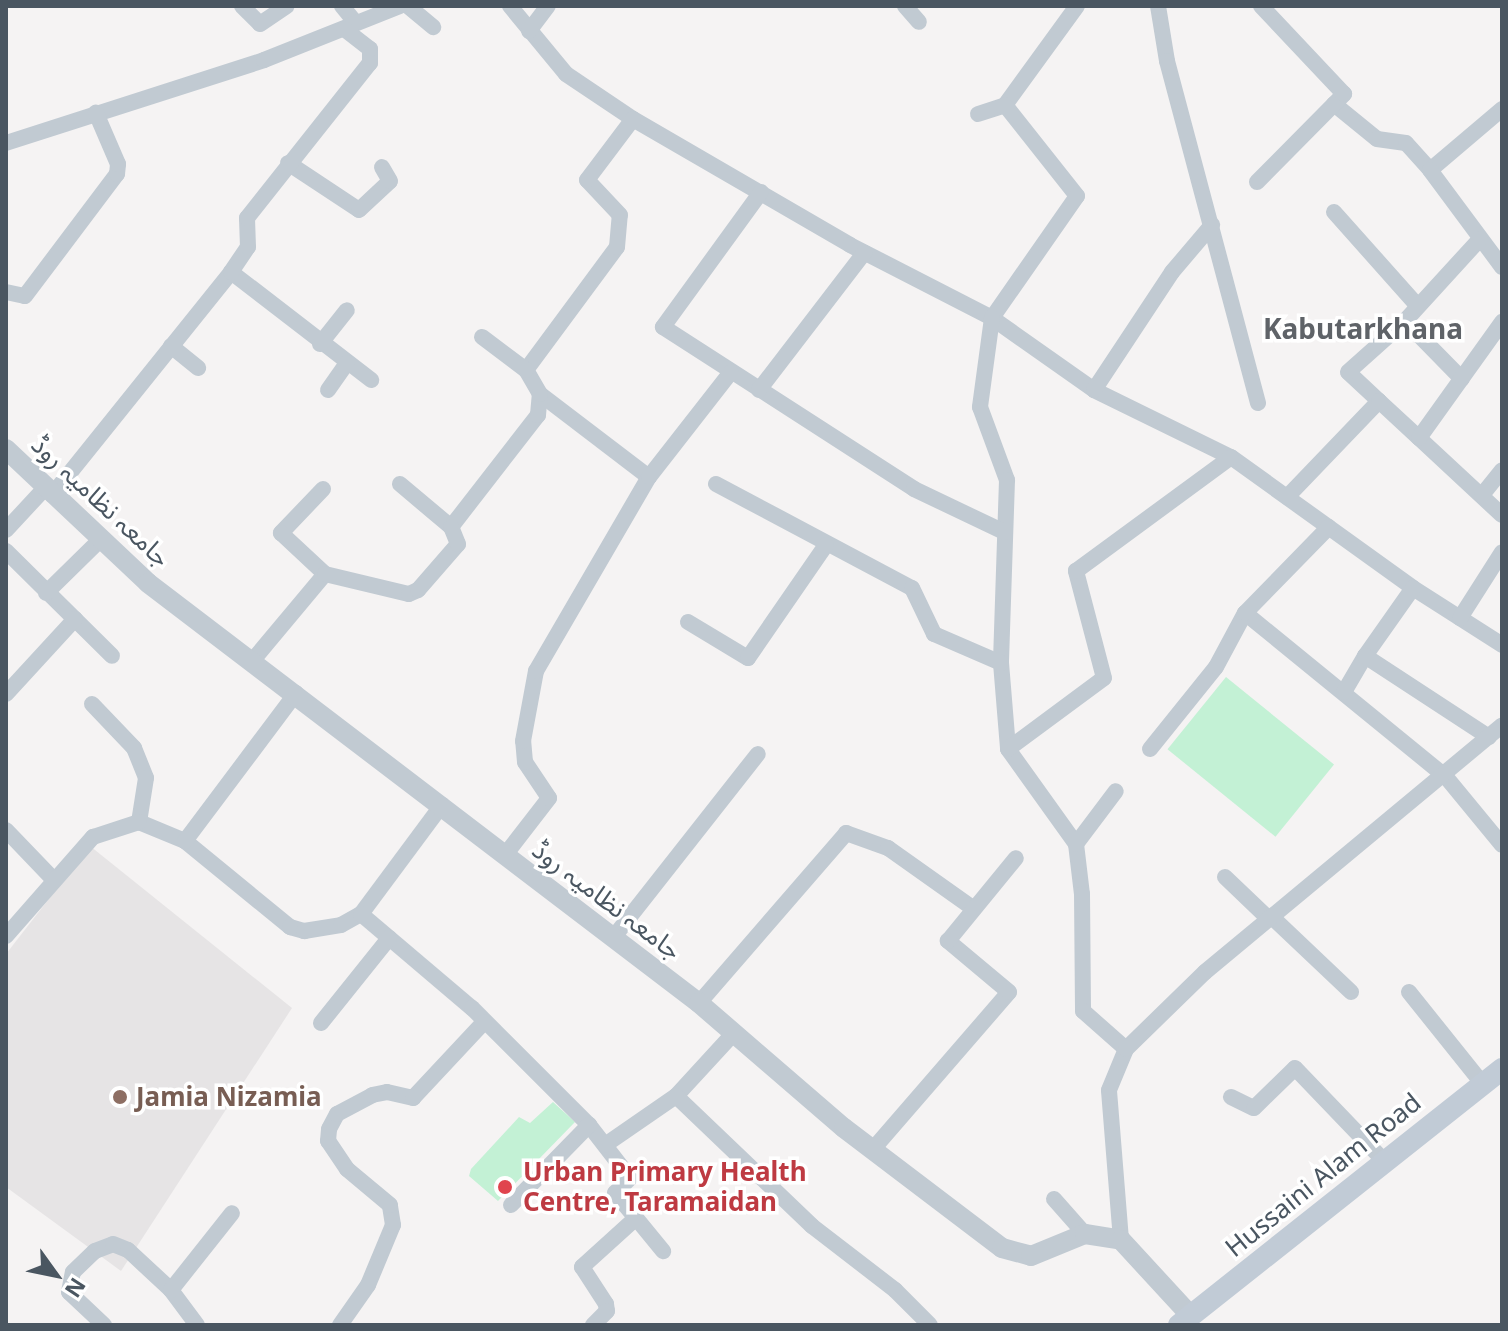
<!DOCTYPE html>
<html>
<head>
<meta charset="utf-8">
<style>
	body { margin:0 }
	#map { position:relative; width:1508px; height:1331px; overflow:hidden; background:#f5f3f3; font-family:"Noto Sans","Noto Sans Arabic",sans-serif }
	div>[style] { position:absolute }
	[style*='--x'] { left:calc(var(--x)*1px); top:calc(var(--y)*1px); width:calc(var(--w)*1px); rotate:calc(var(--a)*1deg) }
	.education>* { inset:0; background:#e6e4e5 }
	.green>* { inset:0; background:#c3f1d5; transform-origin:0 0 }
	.minor>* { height:16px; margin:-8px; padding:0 8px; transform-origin:8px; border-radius:8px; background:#c1cad2 }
	.tertiary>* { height:20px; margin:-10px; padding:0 10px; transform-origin:10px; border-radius:10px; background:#c1cad2 }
	.secondary>* { height:22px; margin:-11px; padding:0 11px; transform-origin:11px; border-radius:11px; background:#c1cbd6 }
	.dots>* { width:22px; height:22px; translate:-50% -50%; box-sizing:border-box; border:4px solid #fff; border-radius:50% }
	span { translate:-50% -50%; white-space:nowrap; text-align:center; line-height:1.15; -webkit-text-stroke:7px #fff; paint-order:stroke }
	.street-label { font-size:26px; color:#4a5661 }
	.education-label { font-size:26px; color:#785e54; font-weight:700 }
	.left { translate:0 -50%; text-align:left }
	.health-label { font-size:26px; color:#be3a42; font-weight:700 }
	.neighbourhood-label { font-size:28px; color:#5f6368; font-weight:700 }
	.frame { position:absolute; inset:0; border:8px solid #4a5661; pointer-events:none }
	.north { position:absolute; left:16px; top:1235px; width:80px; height:80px; -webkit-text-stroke:6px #fff; paint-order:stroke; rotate:123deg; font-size:22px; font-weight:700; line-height:32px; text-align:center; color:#4a5661 }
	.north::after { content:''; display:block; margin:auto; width:28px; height:36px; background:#4a5661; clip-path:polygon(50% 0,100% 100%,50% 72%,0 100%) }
</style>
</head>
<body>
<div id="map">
	<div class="education">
		<div style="clip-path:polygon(90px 846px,292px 1008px,121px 1271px,6px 1187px,6px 954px)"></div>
	</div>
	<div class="green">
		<div style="left:1226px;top:677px;width:139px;height:93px;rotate:39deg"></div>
		<div style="clip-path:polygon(553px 1102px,575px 1122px,498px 1201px,469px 1176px,471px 1169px,519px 1117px,530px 1123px)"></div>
	</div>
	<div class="minor">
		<div style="--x:242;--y:6;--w:25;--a:45"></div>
		<div style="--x:260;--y:24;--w:32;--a:-34"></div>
		<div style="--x:342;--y:6;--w:21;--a:51"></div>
		<div style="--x:408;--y:6;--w:33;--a:40"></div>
		<div style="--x:510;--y:6;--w:88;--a:50.5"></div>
		<div style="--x:566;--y:74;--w:81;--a:33.9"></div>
		<div style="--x:633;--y:119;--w:251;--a:30.1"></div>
		<div style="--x:850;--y:245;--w:160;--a:27.2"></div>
		<div style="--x:992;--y:318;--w:125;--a:35.2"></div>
		<div style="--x:1094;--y:390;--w:153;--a:26.1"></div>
		<div style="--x:1231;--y:457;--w:224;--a:35.7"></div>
		<div style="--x:1413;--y:588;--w:106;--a:32.6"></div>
		<div style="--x:905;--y:6;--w:21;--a:49"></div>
		<div style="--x:1077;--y:6;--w:122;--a:126"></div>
		<div style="--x:1005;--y:105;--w:116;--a:51.6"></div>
		<div style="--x:1077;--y:196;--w:149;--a:124.9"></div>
		<div style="--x:992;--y:318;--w:90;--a:97.7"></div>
		<div style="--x:980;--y:407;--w:78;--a:69.7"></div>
		<div style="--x:1007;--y:480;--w:183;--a:91.9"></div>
		<div style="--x:1001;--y:663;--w:86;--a:85.3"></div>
		<div style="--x:1008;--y:749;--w:117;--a:54.4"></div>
		<div style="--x:1076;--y:844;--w:50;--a:83.2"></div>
		<div style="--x:1082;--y:894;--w:117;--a:89.5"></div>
		<div style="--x:1083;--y:1011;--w:57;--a:41.5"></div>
		<div style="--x:1158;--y:6;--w:56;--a:80.7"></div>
		<div style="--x:1167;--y:61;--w:354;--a:75.1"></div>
		<div style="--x:529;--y:31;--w:31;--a:-53"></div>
		<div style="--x:1334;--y:104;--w:55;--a:39.1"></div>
		<div style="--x:1377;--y:139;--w:29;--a:8"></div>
		<div style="--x:1406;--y:143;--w:36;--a:48"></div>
		<div style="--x:1502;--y:109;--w:94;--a:139.7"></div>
		<div style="--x:1430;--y:170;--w:121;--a:53.4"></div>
		<div style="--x:978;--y:114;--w:28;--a:-18"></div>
		<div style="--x:6;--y:143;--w:271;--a:-17.8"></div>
		<div style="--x:264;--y:60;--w:146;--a:-21.7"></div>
		<div style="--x:288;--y:163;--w:85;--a:33.5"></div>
		<div style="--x:359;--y:210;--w:42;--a:-43.1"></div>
		<div style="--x:390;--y:181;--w:16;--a:-120"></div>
		<div style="--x:1257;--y:182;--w:124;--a:-45.3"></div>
		<div style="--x:1344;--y:94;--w:121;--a:-133.3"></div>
		<div style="--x:761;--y:192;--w:167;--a:126"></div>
		<div style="--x:663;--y:327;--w:299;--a:32.8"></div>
		<div style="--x:914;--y:489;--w:100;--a:25.5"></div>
		<div style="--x:1334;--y:212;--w:125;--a:48.3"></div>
		<div style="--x:231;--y:272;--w:177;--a:37.6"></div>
		<div style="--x:6;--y:292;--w:19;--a:12"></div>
		<div style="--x:25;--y:296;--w:153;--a:-53"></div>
		<div style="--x:117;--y:174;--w:10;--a:-84"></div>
		<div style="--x:118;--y:164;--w:56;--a:-113.3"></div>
		<div style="--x:1405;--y:321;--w:81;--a:45.5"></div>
		<div style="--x:320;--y:344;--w:43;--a:-51.5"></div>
		<div style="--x:171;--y:346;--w:35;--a:39"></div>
		<div style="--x:526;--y:370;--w:153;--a:-53.5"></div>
		<div style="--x:617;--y:247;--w:32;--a:-85"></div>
		<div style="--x:620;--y:215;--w:48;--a:-133.3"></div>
		<div style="--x:587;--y:180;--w:76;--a:-53"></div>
		<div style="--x:328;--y:390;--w:33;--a:-55"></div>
		<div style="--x:759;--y:390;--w:173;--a:-52.5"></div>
		<div style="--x:1094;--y:390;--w:141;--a:-56.5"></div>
		<div style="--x:1172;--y:272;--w:62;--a:-49.6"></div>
		<div style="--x:540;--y:394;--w:137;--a:37.3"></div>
		<div style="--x:1379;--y:401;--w:42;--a:-136.9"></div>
		<div style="--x:1348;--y:372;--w:76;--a:-41.8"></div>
		<div style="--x:1405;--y:321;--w:111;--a:-47.6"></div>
		<div style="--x:1419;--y:438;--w:113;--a:42.9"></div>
		<div style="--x:400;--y:484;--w:67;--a:40.1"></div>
		<div style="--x:451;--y:527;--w:142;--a:-52.2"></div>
		<div style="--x:538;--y:415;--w:21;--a:-85"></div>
		<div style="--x:540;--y:394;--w:28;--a:-120"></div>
		<div style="--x:526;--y:370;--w:55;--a:-143.1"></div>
		<div style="--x:716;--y:484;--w:222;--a:28"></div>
		<div style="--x:912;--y:588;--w:51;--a:64.4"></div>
		<div style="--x:934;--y:634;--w:73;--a:23.4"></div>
		<div style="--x:323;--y:489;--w:61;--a:133.7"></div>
		<div style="--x:281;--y:533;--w:60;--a:43"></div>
		<div style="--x:52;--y:495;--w:286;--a:-51.2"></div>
		<div style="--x:231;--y:272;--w:30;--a:-56"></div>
		<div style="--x:248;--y:247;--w:29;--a:-92"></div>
		<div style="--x:247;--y:218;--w:198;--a:-51.6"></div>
		<div style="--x:370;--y:63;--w:14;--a:-90"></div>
		<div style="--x:370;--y:49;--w:33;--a:-142"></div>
		<div style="--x:1482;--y:495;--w:32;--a:-51"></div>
		<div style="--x:1287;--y:497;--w:133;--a:-46.2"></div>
		<div style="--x:1379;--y:401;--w:54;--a:42.8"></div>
		<div style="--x:1419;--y:438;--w:143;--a:-54.4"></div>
		<div style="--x:6;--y:530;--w:59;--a:-47.1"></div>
		<div style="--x:6;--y:551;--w:149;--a:44.7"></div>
		<div style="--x:46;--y:593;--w:76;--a:-44.5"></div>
		<div style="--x:1245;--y:613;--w:259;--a:39.2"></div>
		<div style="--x:1446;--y:777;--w:88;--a:50.5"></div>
		<div style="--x:1460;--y:618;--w:78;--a:-57.5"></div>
		<div style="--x:688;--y:622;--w:70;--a:31"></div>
		<div style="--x:748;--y:658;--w:137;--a:-55.4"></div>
		<div style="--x:1365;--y:656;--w:83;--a:-54.8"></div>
		<div style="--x:253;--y:660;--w:112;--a:-50.1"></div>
		<div style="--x:325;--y:574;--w:86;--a:13.4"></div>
		<div style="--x:409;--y:594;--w:10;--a:-24"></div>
		<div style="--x:418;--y:590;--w:61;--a:-49"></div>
		<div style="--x:458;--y:544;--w:18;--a:-112"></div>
		<div style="--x:1344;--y:692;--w:42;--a:-59.7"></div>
		<div style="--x:1365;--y:656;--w:148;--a:33.2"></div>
		<div style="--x:6;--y:694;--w:102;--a:-47.4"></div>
		<div style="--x:92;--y:704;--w:61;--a:46.3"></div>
		<div style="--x:134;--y:748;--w:32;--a:68"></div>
		<div style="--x:146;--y:778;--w:45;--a:99"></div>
		<div style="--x:139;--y:822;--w:50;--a:22.4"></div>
		<div style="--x:185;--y:841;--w:136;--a:39.3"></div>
		<div style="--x:290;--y:927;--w:15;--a:16"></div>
		<div style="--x:304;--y:931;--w:37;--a:-9"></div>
		<div style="--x:341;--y:925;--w:23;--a:-29"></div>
		<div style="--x:361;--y:914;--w:136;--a:-53.4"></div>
		<div style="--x:1008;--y:749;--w:119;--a:-36.5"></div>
		<div style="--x:1104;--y:678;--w:111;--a:-104.7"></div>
		<div style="--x:1076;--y:571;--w:192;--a:-36.3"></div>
		<div style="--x:1150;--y:749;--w:105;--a:-51.2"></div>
		<div style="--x:1216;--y:667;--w:61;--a:-61.8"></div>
		<div style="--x:1245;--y:613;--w:120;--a:-45.7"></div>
		<div style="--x:6;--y:830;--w:66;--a:46.2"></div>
		<div style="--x:185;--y:841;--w:185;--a:-53.1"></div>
		<div style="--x:1076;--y:844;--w:66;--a:-53"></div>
		<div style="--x:505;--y:855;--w:72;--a:-52.3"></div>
		<div style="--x:549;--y:798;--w:43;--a:-123.7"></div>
		<div style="--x:525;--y:762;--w:21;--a:-95"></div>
		<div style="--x:523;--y:741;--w:71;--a:-79.5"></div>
		<div style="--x:536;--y:671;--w:225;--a:-59.8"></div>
		<div style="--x:649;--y:477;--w:133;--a:-52"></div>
		<div style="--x:1225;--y:877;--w:61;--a:43.7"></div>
		<div style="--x:361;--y:914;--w:145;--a:40.3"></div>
		<div style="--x:472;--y:1008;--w:165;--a:45"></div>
		<div style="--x:589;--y:1125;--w:67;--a:52.3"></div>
		<div style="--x:630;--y:1178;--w:21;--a:135"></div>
		<div style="--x:615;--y:1193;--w:33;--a:50"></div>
		<div style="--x:636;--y:1218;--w:73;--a:137.8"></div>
		<div style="--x:582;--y:1267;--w:44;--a:57"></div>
		<div style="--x:606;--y:1304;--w:7;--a:82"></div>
		<div style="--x:607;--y:1311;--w:20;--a:135"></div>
		<div style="--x:1272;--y:917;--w:109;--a:43.5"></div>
		<div style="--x:6;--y:936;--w:132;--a:-48.7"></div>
		<div style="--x:93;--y:837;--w:48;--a:-18.1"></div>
		<div style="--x:613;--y:938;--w:234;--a:-51.8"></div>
		<div style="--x:1409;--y:992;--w:117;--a:51.3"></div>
		<div style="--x:699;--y:1003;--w:225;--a:-49.1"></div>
		<div style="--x:846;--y:833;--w:45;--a:19.7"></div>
		<div style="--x:888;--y:848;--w:105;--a:35.3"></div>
		<div style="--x:321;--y:1023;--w:109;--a:-51.3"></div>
		<div style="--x:733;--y:1034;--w:84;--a:132.6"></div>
		<div style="--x:676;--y:1096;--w:188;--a:43.7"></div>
		<div style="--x:812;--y:1226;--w:105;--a:37.6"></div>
		<div style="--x:895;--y:1290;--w:49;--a:45"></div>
		<div style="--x:1231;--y:1097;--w:25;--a:26"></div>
		<div style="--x:1254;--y:1108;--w:57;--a:-44.3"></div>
		<div style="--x:1295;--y:1068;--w:132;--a:46.2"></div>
		<div style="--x:605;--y:1145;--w:86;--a:-34.6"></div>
		<div style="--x:874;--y:1148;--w:206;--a:-49.1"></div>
		<div style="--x:1009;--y:992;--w:80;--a:-140.1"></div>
		<div style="--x:948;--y:941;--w:107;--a:-50.7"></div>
		<div style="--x:1054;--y:1199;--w:47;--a:48.5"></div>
		<div style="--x:511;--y:1205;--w:112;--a:-45.7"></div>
		<div style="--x:636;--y:1218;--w:43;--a:50.7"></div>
		<div style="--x:1121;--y:1240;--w:150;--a:-94.6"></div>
		<div style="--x:1109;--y:1090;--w:44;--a:-67.5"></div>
		<div style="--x:1126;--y:1049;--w:110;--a:-44.3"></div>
		<div style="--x:1205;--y:972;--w:386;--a:-39.7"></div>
		<div style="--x:104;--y:1325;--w:48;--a:-136.7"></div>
		<div style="--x:69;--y:1292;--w:20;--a:-79"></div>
		<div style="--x:73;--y:1272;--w:30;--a:-44"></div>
		<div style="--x:95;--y:1251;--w:19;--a:-21"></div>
		<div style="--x:113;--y:1244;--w:16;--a:22"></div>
		<div style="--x:128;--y:1250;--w:59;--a:42.9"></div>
		<div style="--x:197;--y:1325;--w:44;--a:-126.6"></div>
		<div style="--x:171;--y:1290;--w:98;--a:-51.6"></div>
		<div style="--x:340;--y:1325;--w:49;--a:-55"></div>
		<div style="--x:368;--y:1285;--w:65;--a:-67.4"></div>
		<div style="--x:393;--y:1225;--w:20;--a:-99"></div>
		<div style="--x:390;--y:1205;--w:56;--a:-140.1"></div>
		<div style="--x:347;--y:1169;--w:34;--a:-124"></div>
		<div style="--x:328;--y:1141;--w:12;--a:-85"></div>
		<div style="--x:329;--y:1129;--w:17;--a:-62"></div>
		<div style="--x:337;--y:1114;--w:40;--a:-28"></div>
		<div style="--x:372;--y:1095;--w:15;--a:-11"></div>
		<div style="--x:387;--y:1092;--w:27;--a:13"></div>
		<div style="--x:413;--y:1098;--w:104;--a:-46.9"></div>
	</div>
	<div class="tertiary">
		<div style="--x:6;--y:449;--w:195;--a:43.3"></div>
		<div style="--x:148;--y:583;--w:693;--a:37.32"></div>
		<div style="--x:699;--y:1003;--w:191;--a:40.8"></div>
		<div style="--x:844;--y:1128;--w:198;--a:37.2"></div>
		<div style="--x:1002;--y:1248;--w:30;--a:15"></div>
		<div style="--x:1031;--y:1256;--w:58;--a:-22.2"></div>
		<div style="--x:1085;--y:1234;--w:36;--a:9"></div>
		<div style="--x:1121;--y:1240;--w:102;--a:47.4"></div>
	</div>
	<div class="secondary">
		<div style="--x:1179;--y:1325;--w:412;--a:-38.4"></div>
	</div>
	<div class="dots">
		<div style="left:120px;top:1097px;background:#8d6e63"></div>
		<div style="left:505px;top:1187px;background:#e0444e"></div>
	</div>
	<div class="street-label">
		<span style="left:101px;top:501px;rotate:43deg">جامعہ نظامیہ روڈ</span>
		<span style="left:607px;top:900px;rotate:37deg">جامعہ نظامیہ روڈ</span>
		<span style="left:1323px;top:1175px;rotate:-39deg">Hussaini Alam Road</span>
	</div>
	<div class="education-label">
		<span class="left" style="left:136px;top:1097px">Jamia Nizamia</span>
	</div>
	<div class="health-label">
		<span class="left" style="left:523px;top:1187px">Urban Primary Health<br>Centre, Taramaidan</span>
	</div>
	<div class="neighbourhood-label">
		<span style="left:1363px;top:328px">Kabutarkhana</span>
	</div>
	<div class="frame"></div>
	<div class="north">N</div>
</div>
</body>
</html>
